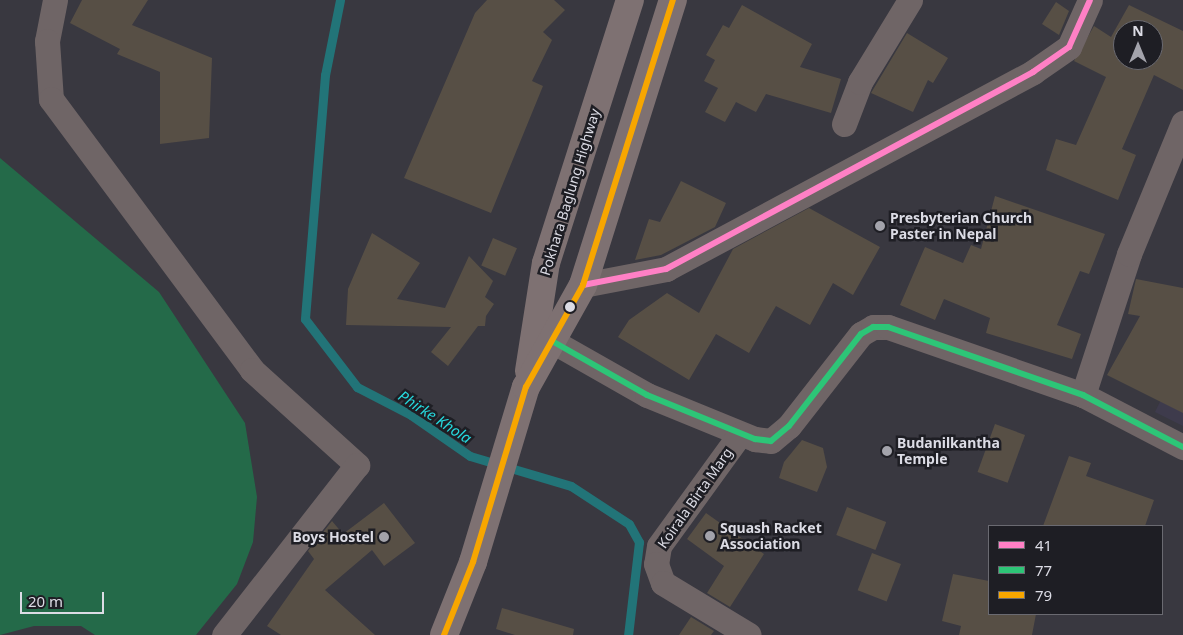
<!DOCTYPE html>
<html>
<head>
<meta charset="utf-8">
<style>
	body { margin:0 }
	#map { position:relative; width:1183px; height:635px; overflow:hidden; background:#393840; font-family:"Noto Sans",sans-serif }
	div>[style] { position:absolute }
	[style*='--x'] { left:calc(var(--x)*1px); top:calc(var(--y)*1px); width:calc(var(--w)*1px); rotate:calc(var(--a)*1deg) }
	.education>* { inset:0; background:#3e3b4c }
	.forest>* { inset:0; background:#246a49 }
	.stream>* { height:9px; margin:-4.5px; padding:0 4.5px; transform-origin:4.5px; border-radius:4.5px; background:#227478 }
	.building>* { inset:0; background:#574f45; transform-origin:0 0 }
	.minor>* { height:25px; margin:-12.5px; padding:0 12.5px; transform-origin:12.5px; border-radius:12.5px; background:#6f6566 }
	.trunk>* { height:28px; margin:-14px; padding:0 14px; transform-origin:14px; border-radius:14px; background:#7e7172 }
	.bus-1>* { height:6px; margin:-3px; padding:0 3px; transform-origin:3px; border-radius:3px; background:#ff80c5 }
	.bus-2>* { height:6px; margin:-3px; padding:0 3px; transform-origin:3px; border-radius:3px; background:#2dc577 }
	.bus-3>* { height:6px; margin:-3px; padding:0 3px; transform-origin:3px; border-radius:3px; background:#f7a600 }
	.dots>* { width:14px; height:14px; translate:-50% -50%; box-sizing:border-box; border:2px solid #1e1e24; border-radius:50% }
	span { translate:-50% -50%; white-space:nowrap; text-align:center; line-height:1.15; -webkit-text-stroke:5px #1e1e24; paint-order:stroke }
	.street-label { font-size:14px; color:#dcdce5 }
	.poi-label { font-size:14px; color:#dcdce5; font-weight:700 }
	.left { translate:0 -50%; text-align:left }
	.right { translate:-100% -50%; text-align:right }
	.water-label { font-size:15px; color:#26d8dd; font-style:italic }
	.legend { position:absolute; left:988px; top:525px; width:175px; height:90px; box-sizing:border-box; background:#1e1e24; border:1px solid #6a6a71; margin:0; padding:6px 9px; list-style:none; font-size:15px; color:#dcdce5 }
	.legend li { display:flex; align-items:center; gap:10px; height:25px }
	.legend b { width:25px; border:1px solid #6a6a71 }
	.north { position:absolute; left:1113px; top:20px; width:50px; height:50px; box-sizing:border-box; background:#1e1e24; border:1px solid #6a6a71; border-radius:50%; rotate:0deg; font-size:14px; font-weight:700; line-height:20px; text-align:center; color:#dcdce5 }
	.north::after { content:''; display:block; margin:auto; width:18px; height:22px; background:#a3a3ab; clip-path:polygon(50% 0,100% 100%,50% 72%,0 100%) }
	.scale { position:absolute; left:20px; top:592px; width:84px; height:22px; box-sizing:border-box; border:2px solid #dcdce5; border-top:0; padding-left:6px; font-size:15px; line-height:18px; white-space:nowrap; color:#dcdce5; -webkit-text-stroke:4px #1e1e24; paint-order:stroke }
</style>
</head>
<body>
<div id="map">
	<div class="education">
		<div style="clip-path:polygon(1183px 355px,1183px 426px,1155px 412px)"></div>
	</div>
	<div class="forest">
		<div style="clip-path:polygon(0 158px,159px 292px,245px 423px,257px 497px,253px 542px,237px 584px,196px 635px,95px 635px,81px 626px,34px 626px,0 635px)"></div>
	</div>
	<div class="stream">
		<div style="--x:340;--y:0;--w:76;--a:101.3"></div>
		<div style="--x:325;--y:75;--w:245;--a:94.7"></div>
		<div style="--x:305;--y:319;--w:86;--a:52.6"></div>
		<div style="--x:357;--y:387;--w:61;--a:27.4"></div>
		<div style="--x:411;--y:415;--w:72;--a:34.8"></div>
		<div style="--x:470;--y:456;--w:105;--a:16.5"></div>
		<div style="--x:571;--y:486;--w:69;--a:33.2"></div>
		<div style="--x:629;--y:524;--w:21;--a:61"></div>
		<div style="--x:639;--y:542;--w:94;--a:96.7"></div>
	</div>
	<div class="building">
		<div style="clip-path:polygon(82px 0,148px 0,132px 25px,212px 58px,209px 138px,160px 144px,160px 72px,117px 54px,120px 49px,70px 23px)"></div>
		<div style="clip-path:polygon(487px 0,554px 0,565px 10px,543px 32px,552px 40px,532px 81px,543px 86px,491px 213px,404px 178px,475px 13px)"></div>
		<div style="clip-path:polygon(1056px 2px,1069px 11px,1059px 35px,1042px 24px)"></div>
		<div style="clip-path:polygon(742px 5px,812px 44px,800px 67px,841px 79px,831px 113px,766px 94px,756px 112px,736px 102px,725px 122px,705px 112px,718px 88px,704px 81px,715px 60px,706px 55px,723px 25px,729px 28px)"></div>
		<div style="clip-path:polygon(evenodd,1129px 5px,1183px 31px,1183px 90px,1154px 75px,1122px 149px,1136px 155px,1118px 200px,1046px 170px,1056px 139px,1076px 145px,1106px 77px,1074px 61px,1094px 26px,1111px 37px,1129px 5px,1123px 30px,1153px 30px,1153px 60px,1123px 60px,1123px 30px)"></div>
		<div style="clip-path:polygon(907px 33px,948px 58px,933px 83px,928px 80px,913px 112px,871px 93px)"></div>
		<div style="clip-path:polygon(681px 181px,726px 203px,715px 227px,661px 255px,635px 260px,649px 219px,660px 222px)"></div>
		<div style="clip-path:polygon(995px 196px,1105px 234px,1089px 274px,1080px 271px,1057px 325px,1081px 334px,1072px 359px,986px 333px,990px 318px,944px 299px,935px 320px,900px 305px,925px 247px,963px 263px,971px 245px,981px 249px)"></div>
		<div style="clip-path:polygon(809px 208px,880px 247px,853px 295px,833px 283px,810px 325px,776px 306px,749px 353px,716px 334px,689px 380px,618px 337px,629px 320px,667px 293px,699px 313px,733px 249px)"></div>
		<div style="clip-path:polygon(372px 233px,420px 263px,397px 299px,445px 308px,469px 256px,493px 281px,485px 297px,494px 304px,486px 316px,485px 326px,478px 326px,448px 366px,431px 352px,451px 327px,346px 325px,348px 289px)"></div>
		<div style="left:493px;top:238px;width:26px;height:30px;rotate:23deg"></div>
		<div style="clip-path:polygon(1136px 279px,1183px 288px,1183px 413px,1107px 375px,1140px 316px,1128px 314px)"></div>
		<div style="left:995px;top:424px;width:32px;height:51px;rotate:20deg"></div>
		<div style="clip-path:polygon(802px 440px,823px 448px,827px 467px,817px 492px,779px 478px,784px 462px)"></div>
		<div style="clip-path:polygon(1069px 456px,1091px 463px,1086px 476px,1154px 500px,1145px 526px,1043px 526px)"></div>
		<div style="clip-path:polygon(384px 503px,415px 543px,384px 566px,372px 550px,325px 590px,375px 635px,281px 635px,267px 626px,314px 559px,308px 551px,332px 521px,343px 534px)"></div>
		<div style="left:847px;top:507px;width:42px;height:30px;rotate:21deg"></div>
		<div style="clip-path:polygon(706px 513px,764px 554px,730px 607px,707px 593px,724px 566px,687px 539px)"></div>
		<div style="left:872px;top:553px;width:31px;height:40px;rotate:21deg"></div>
		<div style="clip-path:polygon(953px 574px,989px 581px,989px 614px,1036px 614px,1032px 635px,959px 635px,961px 626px,942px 621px)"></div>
		<div style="clip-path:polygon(502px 608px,574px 629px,573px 635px,515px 635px,496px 629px)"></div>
		<div style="clip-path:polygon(691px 617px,714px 631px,711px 635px,679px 635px)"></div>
	</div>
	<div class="minor">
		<div style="--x:55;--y:0;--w:42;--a:101"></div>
		<div style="--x:47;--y:41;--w:58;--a:86.1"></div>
		<div style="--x:51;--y:99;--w:337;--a:53.4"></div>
		<div style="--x:252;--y:370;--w:142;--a:42.1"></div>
		<div style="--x:357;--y:465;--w:216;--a:128"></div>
		<div style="--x:844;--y:124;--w:45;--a:-69.1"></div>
		<div style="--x:860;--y:82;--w:96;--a:-58.6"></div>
		<div style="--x:583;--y:285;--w:85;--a:-10.9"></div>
		<div style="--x:666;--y:269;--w:417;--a:-28.2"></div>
		<div style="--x:1033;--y:72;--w:44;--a:-34.8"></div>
		<div style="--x:1069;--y:47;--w:51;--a:-65.9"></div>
		<div style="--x:552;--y:341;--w:109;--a:29.6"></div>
		<div style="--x:647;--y:395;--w:117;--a:22.2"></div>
		<div style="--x:755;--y:439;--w:16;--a:7"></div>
		<div style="--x:771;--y:441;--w:23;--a:-40"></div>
		<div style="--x:789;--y:426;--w:117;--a:-52"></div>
		<div style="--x:861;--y:334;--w:14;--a:-30"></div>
		<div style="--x:873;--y:327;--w:15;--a:0"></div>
		<div style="--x:888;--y:327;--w:207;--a:19.2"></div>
		<div style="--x:1083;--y:395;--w:113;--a:27.5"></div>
		<div style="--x:1083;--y:395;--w:148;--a:-71.9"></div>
		<div style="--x:1129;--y:254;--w:142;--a:-67.6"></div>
		<div style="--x:740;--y:434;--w:138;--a:125.9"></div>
		<div style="--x:659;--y:546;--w:18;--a:99"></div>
		<div style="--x:656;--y:564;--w:20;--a:70"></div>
		<div style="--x:663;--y:583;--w:100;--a:31.2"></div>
	</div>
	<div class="trunk">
		<div style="--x:529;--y:371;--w:109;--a:-81.1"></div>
		<div style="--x:546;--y:263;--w:276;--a:-72.3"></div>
		<div style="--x:444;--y:635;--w:79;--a:-68.3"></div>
		<div style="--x:473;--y:562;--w:183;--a:-73.2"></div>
		<div style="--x:526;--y:387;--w:117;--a:-60.8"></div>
		<div style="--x:583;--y:285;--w:299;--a:-72.5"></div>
	</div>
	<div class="bus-1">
		<div style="--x:583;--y:285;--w:85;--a:-10.9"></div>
		<div style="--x:666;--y:269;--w:417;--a:-28.2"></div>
		<div style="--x:1033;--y:72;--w:44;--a:-34.8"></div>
		<div style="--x:1069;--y:47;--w:51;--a:-65.9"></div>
	</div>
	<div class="bus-2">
		<div style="--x:552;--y:341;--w:109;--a:29.6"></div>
		<div style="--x:647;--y:395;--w:117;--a:22.2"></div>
		<div style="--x:755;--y:439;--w:16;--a:7"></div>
		<div style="--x:771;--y:441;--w:23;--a:-40"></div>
		<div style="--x:789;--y:426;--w:117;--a:-52"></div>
		<div style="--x:861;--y:334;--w:14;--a:-30"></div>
		<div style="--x:873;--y:327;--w:15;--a:0"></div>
		<div style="--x:888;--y:327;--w:207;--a:19.2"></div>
		<div style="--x:1083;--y:395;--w:113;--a:27.5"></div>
	</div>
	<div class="bus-3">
		<div style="--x:444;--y:635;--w:79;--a:-68.3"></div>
		<div style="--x:473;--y:562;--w:183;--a:-73.2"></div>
		<div style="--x:526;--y:387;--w:117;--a:-60.8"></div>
		<div style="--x:583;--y:285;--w:299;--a:-72.5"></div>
	</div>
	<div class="dots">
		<div style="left:880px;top:226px;background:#a3a3ab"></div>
		<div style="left:570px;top:307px;background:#dcdce5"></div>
		<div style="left:887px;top:451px;background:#a3a3ab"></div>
		<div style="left:710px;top:536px;background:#a3a3ab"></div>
		<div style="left:384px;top:537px;background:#a3a3ab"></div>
	</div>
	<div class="street-label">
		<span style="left:570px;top:192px;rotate:-73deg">Pokhara Baglung Highway</span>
		<span style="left:695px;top:498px;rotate:-55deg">Koirala Birta Marg</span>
	</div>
	<div class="poi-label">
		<span class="left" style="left:890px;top:226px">Presbyterian Church<br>Paster in Nepal</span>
		<span class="left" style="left:897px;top:451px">Budanilkantha<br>Temple</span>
		<span class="left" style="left:720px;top:536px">Squash Racket<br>Association</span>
		<span class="right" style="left:374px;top:537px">Boys Hostel</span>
	</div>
	<div class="water-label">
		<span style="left:435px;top:417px;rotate:33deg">Phirke Khola</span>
	</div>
	<ul class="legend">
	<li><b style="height:6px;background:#ff80c5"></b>41</li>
	<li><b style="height:6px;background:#2dc577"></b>77</li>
	<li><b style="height:6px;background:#f7a600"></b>79</li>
	</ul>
	<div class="north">N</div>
	<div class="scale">20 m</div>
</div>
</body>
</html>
